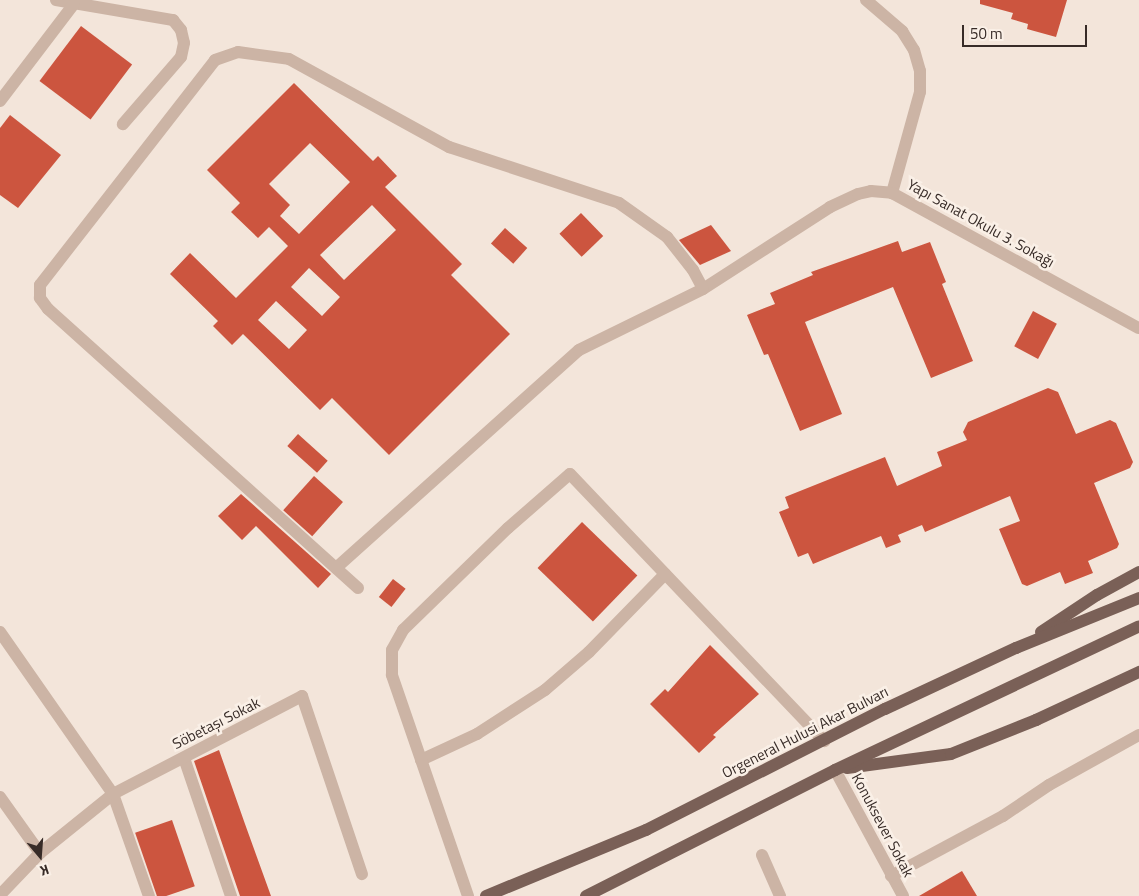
<!DOCTYPE html>
<html>
<head>
<meta charset="utf-8">
<style>
	body { margin:0 }
	#map { position:relative; width:1139px; height:896px; overflow:hidden; background:#f3e5da; font-family:"Titillium Web",sans-serif }
	div>[style] { position:absolute }
	[style*='--x'] { left:calc(var(--x)*1px); top:calc(var(--y)*1px); width:calc(var(--w)*1px); rotate:calc(var(--a)*1deg) }
	.building>* { inset:0; background:#cc553f; transform-origin:0 0 }
	.minor>* { height:12px; margin:-6px; padding:0 6px; transform-origin:6px; border-radius:6px; background:#ccb4a5 }
	.major>* { height:12px; margin:-6px; padding:0 6px; transform-origin:6px; border-radius:6px; background:#7a6057 }
	span { translate:-50% -50%; white-space:nowrap; text-align:center; line-height:1.15; -webkit-text-stroke:5px #faf0e7; paint-order:stroke }
	.street-label { font-size:15px; color:#372b27 }
	.north { position:absolute; left:15px; top:831px; width:50px; height:50px; -webkit-text-stroke:4px #faf0e7; paint-order:stroke; rotate:162deg; font-size:14px; font-weight:700; line-height:20px; text-align:center; color:#372b27 }
	.north::after { content:''; display:block; margin:auto; width:18px; height:22px; background:#372b27; clip-path:polygon(50% 0,100% 100%,50% 72%,0 100%) }
	.scale { position:absolute; left:962px; top:25px; width:125px; height:22px; box-sizing:border-box; border:2px solid #372b27; border-top:0; padding-left:6px; font-size:15px; line-height:18px; white-space:nowrap; color:#372b27; -webkit-text-stroke:4px #faf0e7; paint-order:stroke }
</style>
</head>
<body>
<div id="map">
	<div class="building">
		<div style="clip-path:polygon(980px 0,1067px 0,1056px 37px,1027px 29px,1028px 24px,1011px 19px,1013px 13px,980px 4px)"></div>
		<div style="left:81px;top:26px;width:64px;height:69px;rotate:37deg"></div>
		<div style="clip-path:polygon(evenodd,294px 83px,373px 161px,378px 156px,397px 176px,385px 187px,462px 264px,451px 275px,510px 334px,389px 455px,332px 398px,320px 410px,243px 334px,232px 345px,213px 326px,218px 321px,170px 274px,190px 253px,236px 298px,288px 246px,269px 227px,258px 238px,231px 212px,240px 203px,207px 170px,294px 83px,310px 143px,350px 182px,299px 234px,280px 216px,290px 205px,269px 184px,310px 143px,294px 83px,372px 205px,396px 230px,344px 280px,320px 255px,372px 205px,294px 83px,309px 268px,340px 297px,322px 316px,291px 287px,309px 268px,294px 83px,276px 301px,307px 330px,289px 349px,258px 320px,276px 301px)"></div>
		<div style="clip-path:polygon(10px 115px,61px 155px,18px 208px,0 195px,0 128px)"></div>
		<div style="left:581px;top:213px;width:32px;height:30px;rotate:46deg"></div>
		<div style="clip-path:polygon(711px 225px,731px 251px,700px 265px,679px 240px)"></div>
		<div style="left:505px;top:228px;width:30px;height:21px;rotate:42deg"></div>
		<div style="clip-path:polygon(898px 241px,902px 252px,930px 242px,946px 282px,942px 284px,973px 361px,931px 378px,893px 287px,805px 322px,842px 414px,800px 431px,768px 354px,764px 355px,747px 315px,775px 304px,770px 293px,813px 275px,811px 272px)"></div>
		<div style="left:1033px;top:311px;width:27px;height:40px;rotate:28deg"></div>
		<div style="clip-path:polygon(1048px 388px,1058px 392px,1076px 434px,1110px 420px,1116px 423px,1133px 462px,1130px 468px,1094px 483px,1119px 544px,1117px 548px,1088px 561px,1093px 573px,1065px 584px,1060px 572px,1027px 586px,1022px 584px,999px 529px,1020px 521px,1010px 496px,925px 532px,922px 525px,898px 535px,901px 542px,886px 548px,881px 536px,813px 564px,808px 553px,798px 557px,779px 512px,789px 508px,785px 497px,885px 457px,897px 486px,942px 466px,937px 452px,967px 440px,963px 432px,968px 422px)"></div>
		<div style="left:298px;top:434px;width:40px;height:16px;rotate:42deg"></div>
		<div style="left:314px;top:476px;width:39px;height:46px;rotate:42deg"></div>
		<div style="clip-path:polygon(241px 494px,331px 574px,318px 588px,256px 526px,242px 540px,218px 516px)"></div>
		<div style="left:582px;top:522px;width:77px;height:64px;rotate:44deg"></div>
		<div style="left:393px;top:579px;width:16px;height:23px;rotate:38deg"></div>
		<div style="clip-path:polygon(710px 645px,759px 694px,713px 735px,716px 737px,699px 753px,650px 704px,665px 689px,668px 692px)"></div>
		<div style="clip-path:polygon(219px 750px,245px 824px,271px 896px,240px 896px,194px 761px)"></div>
		<div style="left:172px;top:820px;width:70px;height:39px;rotate:71deg"></div>
		<div style="clip-path:polygon(962px 871px,977px 896px,919px 896px)"></div>
	</div>
	<div class="minor">
		<div style="--x:56;--y:0;--w:119;--a:9.7"></div>
		<div style="--x:173;--y:20;--w:13;--a:51"></div>
		<div style="--x:181;--y:30;--w:13;--a:77"></div>
		<div style="--x:184;--y:43;--w:14;--a:102"></div>
		<div style="--x:181;--y:57;--w:89;--a:130.9"></div>
		<div style="--x:866;--y:0;--w:48;--a:40.7"></div>
		<div style="--x:902;--y:31;--w:22;--a:58"></div>
		<div style="--x:914;--y:50;--w:22;--a:74"></div>
		<div style="--x:920;--y:71;--w:21;--a:90"></div>
		<div style="--x:920;--y:92;--w:105;--a:105.5"></div>
		<div style="--x:0;--y:101;--w:122;--a:-52.7"></div>
		<div style="--x:336;--y:568;--w:326;--a:-41.9"></div>
		<div style="--x:579;--y:350;--w:138;--a:-26.2"></div>
		<div style="--x:703;--y:289;--w:151;--a:-32.8"></div>
		<div style="--x:830;--y:207;--w:31;--a:-25"></div>
		<div style="--x:858;--y:194;--w:13;--a:-13"></div>
		<div style="--x:871;--y:191;--w:21;--a:5"></div>
		<div style="--x:892;--y:193;--w:281;--a:28.7"></div>
		<div style="--x:358;--y:588;--w:417;--a:-138"></div>
		<div style="--x:48;--y:309;--w:14;--a:-126"></div>
		<div style="--x:40;--y:298;--w:13;--a:-90"></div>
		<div style="--x:40;--y:285;--w:285;--a:-52.1"></div>
		<div style="--x:215;--y:60;--w:24;--a:-19"></div>
		<div style="--x:238;--y:52;--w:51;--a:7.8"></div>
		<div style="--x:289;--y:59;--w:183;--a:28.8"></div>
		<div style="--x:449;--y:147;--w:179;--a:18.2"></div>
		<div style="--x:619;--y:203;--w:59;--a:35.3"></div>
		<div style="--x:667;--y:237;--w:42;--a:51.8"></div>
		<div style="--x:693;--y:270;--w:21;--a:62"></div>
		<div style="--x:0;--y:632;--w:198;--a:55.1"></div>
		<div style="--x:113;--y:794;--w:108;--a:70.6"></div>
		<div style="--x:184;--y:758;--w:146;--a:71.2"></div>
		<div style="--x:421;--y:760;--w:62;--a:-24.9"></div>
		<div style="--x:477;--y:734;--w:81;--a:-32.9"></div>
		<div style="--x:545;--y:690;--w:58;--a:-40.8"></div>
		<div style="--x:589;--y:652;--w:109;--a:-45.7"></div>
		<div style="--x:835;--y:770;--w:143;--a:61.6"></div>
		<div style="--x:0;--y:797;--w:69;--a:54.5"></div>
		<div style="--x:762;--y:855;--w:45;--a:66.3"></div>
		<div style="--x:891;--y:876;--w:127;--a:-28.2"></div>
		<div style="--x:1003;--y:816;--w:55;--a:-34"></div>
		<div style="--x:1049;--y:785;--w:103;--a:-29.1"></div>
		<div style="--x:0;--y:895;--w:58;--a:-46.4"></div>
		<div style="--x:40;--y:853;--w:94;--a:-38.9"></div>
		<div style="--x:113;--y:794;--w:213;--a:-27.4"></div>
		<div style="--x:302;--y:696;--w:188;--a:71.4"></div>
		<div style="--x:468;--y:896;--w:234;--a:-109"></div>
		<div style="--x:392;--y:675;--w:25;--a:-90"></div>
		<div style="--x:392;--y:650;--w:23;--a:-61"></div>
		<div style="--x:403;--y:630;--w:146;--a:-44.2"></div>
		<div style="--x:508;--y:528;--w:82;--a:-41.1"></div>
		<div style="--x:570;--y:474;--w:369;--a:46.4"></div>
	</div>
	<div class="major">
		<div style="--x:1041;--y:632;--w:67;--a:-33.5"></div>
		<div style="--x:1097;--y:595;--w:48;--a:-28.7"></div>
		<div style="--x:847;--y:768;--w:105;--a:-7.7"></div>
		<div style="--x:951;--y:754;--w:92;--a:-21.8"></div>
		<div style="--x:1036;--y:720;--w:114;--a:-25"></div>
		<div style="--x:486;--y:896;--w:173;--a:-22.4"></div>
		<div style="--x:646;--y:830;--w:268;--a:-26.9"></div>
		<div style="--x:885;--y:709;--w:145;--a:-25"></div>
		<div style="--x:1016;--y:648;--w:133;--a:-22.1"></div>
		<div style="--x:586;--y:896;--w:279;--a:-26.8"></div>
		<div style="--x:835;--y:770;--w:336;--a:-25.3"></div>
	</div>
	<div class="street-label">
		<span style="left:981px;top:223px;rotate:29deg">Yapı Sanat Okulu 3. Sokağı</span>
		<span style="left:216px;top:723px;rotate:-27deg">Söbetaşı Sokak</span>
		<span style="left:805px;top:732px;rotate:-27deg">Orgeneral Hulusi Akar Bulvarı</span>
		<span style="left:883px;top:825px;rotate:62deg">Konuksever Sokak</span>
	</div>
	<div class="north">K</div>
	<div class="scale">50 m</div>
</div>
</body>
</html>
